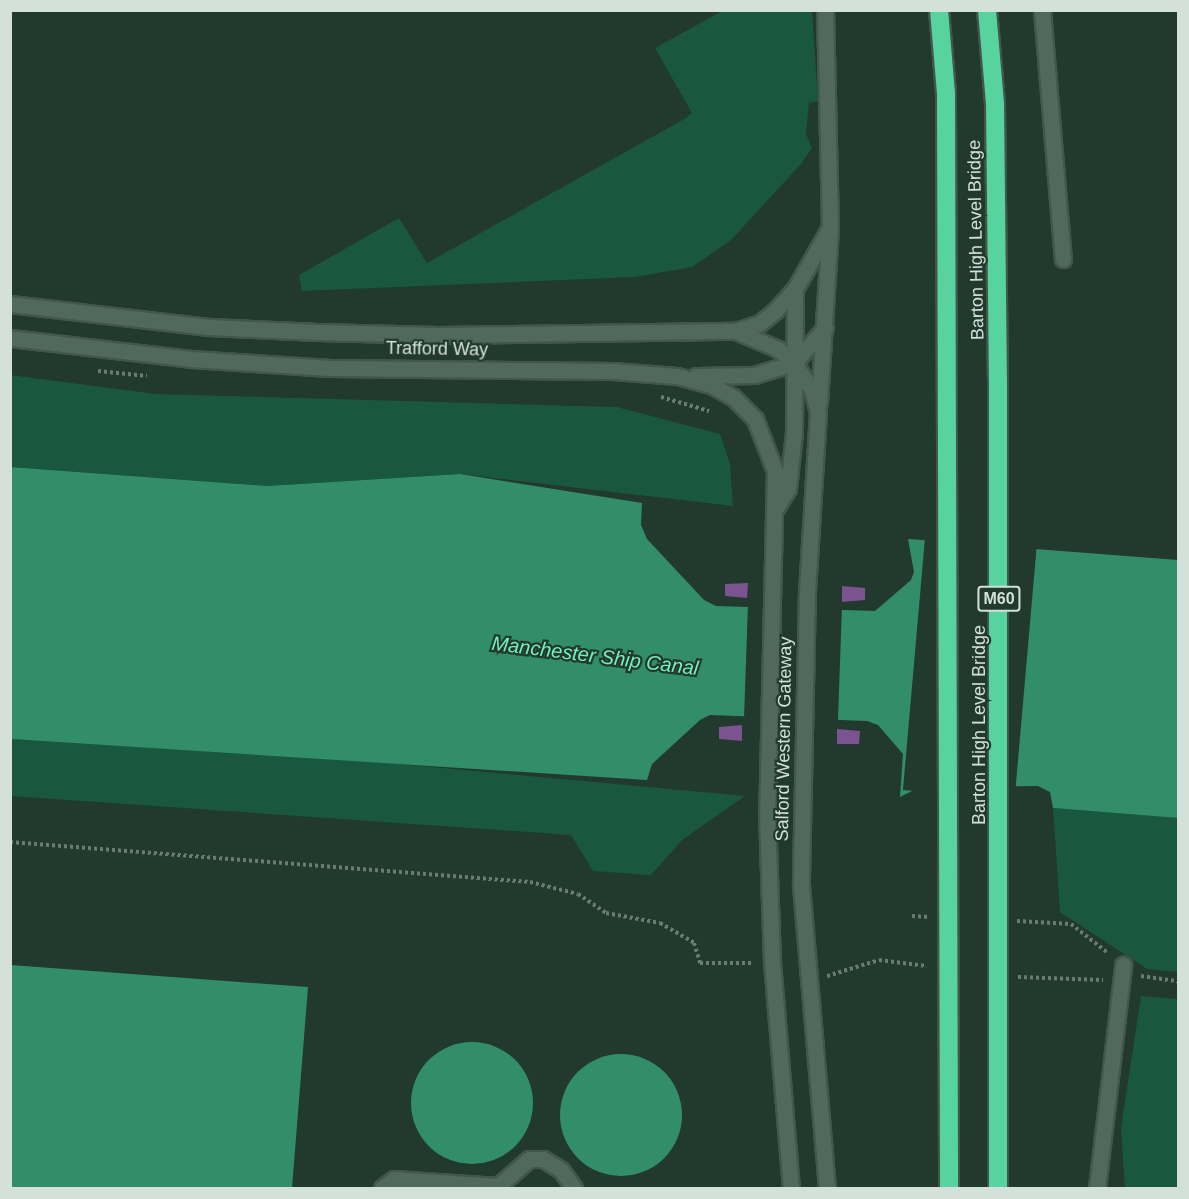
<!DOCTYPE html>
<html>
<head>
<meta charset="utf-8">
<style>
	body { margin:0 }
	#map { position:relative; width:1189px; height:1199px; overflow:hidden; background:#22392e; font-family:Arial,sans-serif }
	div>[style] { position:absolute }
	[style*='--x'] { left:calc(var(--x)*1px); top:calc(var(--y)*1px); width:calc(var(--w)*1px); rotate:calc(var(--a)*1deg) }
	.green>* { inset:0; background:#19573f }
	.water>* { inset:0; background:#328e69 }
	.round { border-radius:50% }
	.pier>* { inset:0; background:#22392e; transform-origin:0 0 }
	.building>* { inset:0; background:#7b5391 }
	.path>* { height:4px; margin-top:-2px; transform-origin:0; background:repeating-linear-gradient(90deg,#697c73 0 3px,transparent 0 6px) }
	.roads { filter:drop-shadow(2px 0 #42564d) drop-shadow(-2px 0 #42564d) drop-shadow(0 2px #42564d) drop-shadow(0 -2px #42564d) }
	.minor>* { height:15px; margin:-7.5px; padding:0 7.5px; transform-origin:7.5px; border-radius:7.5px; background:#51695d }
	.bridges { filter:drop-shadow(2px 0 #42564d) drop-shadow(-2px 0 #42564d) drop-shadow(0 2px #42564d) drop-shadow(0 -2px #42564d) }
	.highway-bridge>* { height:18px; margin:-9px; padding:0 9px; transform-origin:9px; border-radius:9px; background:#57d3a0 }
	span { translate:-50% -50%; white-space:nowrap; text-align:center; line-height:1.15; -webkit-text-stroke:4.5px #22392e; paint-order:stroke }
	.shield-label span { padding:2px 4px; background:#22392e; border:2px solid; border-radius:4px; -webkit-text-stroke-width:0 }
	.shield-label { font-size:16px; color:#d4e1da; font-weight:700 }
	.street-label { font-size:18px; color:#d4e1da }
	.water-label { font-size:20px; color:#75efbb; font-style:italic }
	.frame { position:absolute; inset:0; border:12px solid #d4e1da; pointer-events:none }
</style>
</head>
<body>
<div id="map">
	<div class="green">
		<div style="clip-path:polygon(722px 11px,812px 11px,818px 101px,809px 103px,806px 134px,812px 148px,801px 164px,731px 240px,692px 267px,635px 277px,302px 291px,299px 275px,399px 218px,427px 263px,686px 118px,692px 113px,655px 48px)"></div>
		<div style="clip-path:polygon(10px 375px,156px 394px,617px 407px,720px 434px,730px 464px,733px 506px,460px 474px,267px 486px,11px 467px)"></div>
		<div style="clip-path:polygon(11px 739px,389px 763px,745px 796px,682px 840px,651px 875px,593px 871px,571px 835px,11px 796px)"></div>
		<div style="clip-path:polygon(1053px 808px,1178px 818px,1178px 972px,1147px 969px,1060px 912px)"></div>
		<div style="clip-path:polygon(1141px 996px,1178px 999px,1178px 1188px,1125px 1188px,1121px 1128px)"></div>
	</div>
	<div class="water">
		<div style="clip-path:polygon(10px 467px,267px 486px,460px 474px,642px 503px,641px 525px,647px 539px,704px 600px,716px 606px,875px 611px,911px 580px,914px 572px,908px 539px,1178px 560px,1178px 818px,1053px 808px,1050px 792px,1038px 786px,918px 788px,900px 797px,903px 754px,878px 725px,867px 721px,710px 715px,700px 720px,652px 764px,647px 780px,11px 739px)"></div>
		<div style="clip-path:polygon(11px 965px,308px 987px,292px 1188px,11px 1188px)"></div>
		<div class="round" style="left:411px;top:1042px;width:122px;height:122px"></div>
		<div class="round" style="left:560px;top:1054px;width:122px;height:122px"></div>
	</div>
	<div class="pier">
		<div style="left:925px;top:538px;width:112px;height:253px;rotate:5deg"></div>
		<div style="left:748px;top:604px;width:94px;height:116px;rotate:2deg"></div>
	</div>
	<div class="building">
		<div style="clip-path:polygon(748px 583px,747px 598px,725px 596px,725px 584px)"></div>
		<div style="clip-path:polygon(842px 586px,865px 588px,865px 600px,842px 602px)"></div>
		<div style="clip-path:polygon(742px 725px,742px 741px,719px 739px,719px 727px)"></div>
		<div style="clip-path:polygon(837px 729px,860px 731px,859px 744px,837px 744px)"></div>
	</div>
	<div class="path">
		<div style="--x:98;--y:371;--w:49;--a:5.8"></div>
		<div style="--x:661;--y:397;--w:50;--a:16.3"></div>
		<div style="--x:10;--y:842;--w:522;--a:4.4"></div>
		<div style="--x:530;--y:882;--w:49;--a:14"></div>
		<div style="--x:578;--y:894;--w:34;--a:34"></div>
		<div style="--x:606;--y:913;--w:55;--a:10.5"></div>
		<div style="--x:660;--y:923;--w:39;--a:30"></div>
		<div style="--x:694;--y:943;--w:21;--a:73"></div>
		<div style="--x:700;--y:963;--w:54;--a:0"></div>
		<div style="--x:912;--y:916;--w:17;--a:3"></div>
		<div style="--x:1017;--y:921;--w:54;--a:3.2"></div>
		<div style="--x:1071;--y:924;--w:47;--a:38.1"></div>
		<div style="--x:827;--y:976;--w:54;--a:-17.1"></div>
		<div style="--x:879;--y:960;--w:48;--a:7.1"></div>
		<div style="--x:1141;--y:976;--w:37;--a:8"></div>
		<div style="--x:1018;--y:977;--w:85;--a:2"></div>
	</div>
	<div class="roads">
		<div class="minor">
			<div style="--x:1042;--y:10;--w:250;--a:85.2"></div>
			<div style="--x:10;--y:304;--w:200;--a:6.6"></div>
			<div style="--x:209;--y:327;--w:109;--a:2.6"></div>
			<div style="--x:318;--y:332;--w:120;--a:1.4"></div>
			<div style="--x:438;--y:335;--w:298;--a:-0.8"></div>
			<div style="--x:736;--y:331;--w:46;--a:23.2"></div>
			<div style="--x:778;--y:349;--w:21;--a:41"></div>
			<div style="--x:794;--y:363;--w:32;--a:56"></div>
			<div style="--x:812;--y:390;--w:23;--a:75"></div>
			<div style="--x:818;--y:412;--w:179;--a:93.5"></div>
			<div style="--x:807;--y:591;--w:294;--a:91.2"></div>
			<div style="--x:801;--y:885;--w:304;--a:85.1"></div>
			<div style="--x:736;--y:331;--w:25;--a:-18"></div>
			<div style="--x:760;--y:323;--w:19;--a:-39"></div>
			<div style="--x:775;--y:311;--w:30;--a:-48"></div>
			<div style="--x:795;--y:289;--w:67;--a:-60.4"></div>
			<div style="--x:10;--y:338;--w:182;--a:6.6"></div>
			<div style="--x:191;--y:359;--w:139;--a:3.7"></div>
			<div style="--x:330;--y:368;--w:283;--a:0.6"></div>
			<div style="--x:613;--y:371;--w:64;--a:4.5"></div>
			<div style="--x:677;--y:376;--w:35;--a:15"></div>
			<div style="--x:711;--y:385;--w:26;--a:29"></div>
			<div style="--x:734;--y:398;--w:30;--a:45"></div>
			<div style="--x:755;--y:419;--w:56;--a:69"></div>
			<div style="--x:775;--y:471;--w:342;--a:91.3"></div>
			<div style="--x:767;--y:813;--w:149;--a:88.1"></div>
			<div style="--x:772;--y:962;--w:227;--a:85.2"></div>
			<div style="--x:696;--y:376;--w:58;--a:-1"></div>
			<div style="--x:754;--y:375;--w:42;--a:-16.7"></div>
			<div style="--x:794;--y:363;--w:47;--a:-48.5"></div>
			<div style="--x:819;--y:403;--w:175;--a:-86.4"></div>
			<div style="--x:830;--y:228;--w:218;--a:-91.3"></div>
			<div style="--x:774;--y:511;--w:26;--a:-58"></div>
			<div style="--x:788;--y:489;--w:57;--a:-84"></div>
			<div style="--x:794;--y:432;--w:143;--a:-89.6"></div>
			<div style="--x:382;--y:1188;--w:15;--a:-37"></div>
			<div style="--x:394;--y:1179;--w:104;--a:3.9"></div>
			<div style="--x:498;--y:1186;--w:41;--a:-41.1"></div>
			<div style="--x:529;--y:1159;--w:14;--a:0"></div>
			<div style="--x:543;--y:1159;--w:21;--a:31"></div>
			<div style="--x:561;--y:1170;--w:22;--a:54"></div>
			<div style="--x:1097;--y:1188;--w:225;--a:-83.3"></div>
		</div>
	</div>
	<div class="bridges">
		<div class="highway-bridge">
			<div style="--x:939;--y:10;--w:84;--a:85.2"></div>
			<div style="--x:946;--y:94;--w:1094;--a:89.84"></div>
			<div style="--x:987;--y:10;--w:93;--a:85.1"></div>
			<div style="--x:995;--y:103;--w:276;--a:89.4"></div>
			<div style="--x:998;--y:379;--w:809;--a:90"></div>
		</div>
	</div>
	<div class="shield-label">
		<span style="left:999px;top:599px">M60</span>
	</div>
	<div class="street-label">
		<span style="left:976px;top:240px;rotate:-91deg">Barton High Level Bridge</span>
		<span style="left:437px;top:349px;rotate:1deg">Trafford Way</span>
		<span style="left:979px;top:725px;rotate:-90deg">Barton High Level Bridge</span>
		<span style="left:784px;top:739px;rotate:-89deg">Salford Western Gateway</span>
	</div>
	<div class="water-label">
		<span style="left:595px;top:656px;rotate:7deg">Manchester Ship Canal</span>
	</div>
	<div class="frame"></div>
</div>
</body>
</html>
